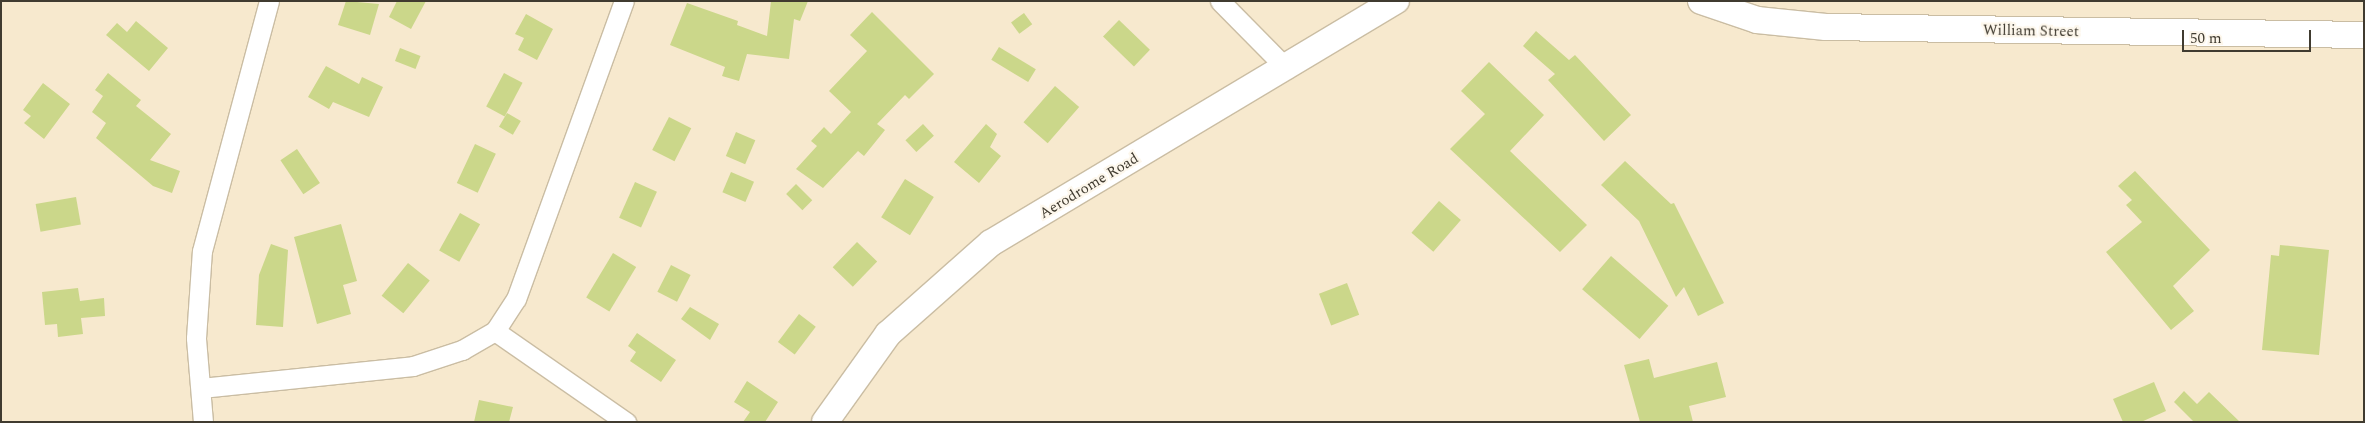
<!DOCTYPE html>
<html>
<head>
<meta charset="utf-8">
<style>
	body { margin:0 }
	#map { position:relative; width:2365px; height:423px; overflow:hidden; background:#f7e9ce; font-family:Spectral,serif }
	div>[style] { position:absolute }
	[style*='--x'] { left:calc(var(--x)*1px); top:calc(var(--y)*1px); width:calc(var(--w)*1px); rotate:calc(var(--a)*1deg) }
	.building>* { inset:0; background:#cbd78a; transform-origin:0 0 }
	.roads { filter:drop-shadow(1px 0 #cabda3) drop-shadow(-1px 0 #cabda3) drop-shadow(0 1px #cabda3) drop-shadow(0 -1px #cabda3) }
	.street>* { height:19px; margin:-9.5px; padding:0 9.5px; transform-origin:9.5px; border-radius:9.5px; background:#fff }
	.secondary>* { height:26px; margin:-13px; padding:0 13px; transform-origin:13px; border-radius:13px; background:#fff }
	span { translate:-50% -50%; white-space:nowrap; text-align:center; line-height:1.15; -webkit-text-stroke:4.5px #fdf7ec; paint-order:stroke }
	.street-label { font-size:15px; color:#403b30 }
	.frame { position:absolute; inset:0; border:2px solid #403b30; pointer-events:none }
	.scale { position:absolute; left:2182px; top:30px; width:129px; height:22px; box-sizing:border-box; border:2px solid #403b30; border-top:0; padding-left:6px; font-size:15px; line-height:18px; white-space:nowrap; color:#403b30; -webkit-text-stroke:4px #fdf7ec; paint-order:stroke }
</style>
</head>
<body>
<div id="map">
	<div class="building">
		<div style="clip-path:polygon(346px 1px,379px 4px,370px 35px,338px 25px)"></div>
		<div style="clip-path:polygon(397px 1px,426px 1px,411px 29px,389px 17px)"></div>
		<div style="clip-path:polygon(771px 1px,808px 1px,800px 21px,794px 19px,789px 59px,747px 54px,739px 81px,722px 76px,725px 67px,670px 45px,687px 3px,738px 21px,737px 25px,767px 36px)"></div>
		<div style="clip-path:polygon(872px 12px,934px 74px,909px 99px,905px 95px,877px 124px,885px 130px,864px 156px,858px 151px,823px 188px,796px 169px,817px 146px,811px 141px,824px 127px,831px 134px,851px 112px,829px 91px,867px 51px,850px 35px)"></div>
		<div style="left:1024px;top:13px;width:14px;height:16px;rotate:54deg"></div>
		<div style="clip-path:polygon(526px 14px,553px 29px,537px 60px,518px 50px,524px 38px,515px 34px)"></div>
		<div style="left:1119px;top:20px;width:43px;height:23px;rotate:44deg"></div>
		<div style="clip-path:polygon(136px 21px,168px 48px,149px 71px,106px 35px,117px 23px,127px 32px)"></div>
		<div style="clip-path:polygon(1536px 31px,1569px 60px,1575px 55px,1631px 115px,1604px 141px,1548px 80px,1555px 74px,1523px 46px)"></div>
		<div style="left:999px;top:47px;width:43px;height:15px;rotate:31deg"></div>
		<div style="left:400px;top:48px;width:22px;height:14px;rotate:21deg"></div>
		<div style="clip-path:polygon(1489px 62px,1544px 115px,1510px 151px,1587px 225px,1560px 252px,1450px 149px,1485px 114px,1461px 91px)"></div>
		<div style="clip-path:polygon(326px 66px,359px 84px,362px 77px,383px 87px,369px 117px,333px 102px,329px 109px,308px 97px)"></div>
		<div style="clip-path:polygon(108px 73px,141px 100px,136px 106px,171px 134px,150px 160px,180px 171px,172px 193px,153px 186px,96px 138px,106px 123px,92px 112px,103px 96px,95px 90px)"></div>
		<div style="left:504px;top:73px;width:21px;height:38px;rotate:28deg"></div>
		<div style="clip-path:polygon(43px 83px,70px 104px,44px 139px,24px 123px,31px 116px,23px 110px)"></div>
		<div style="left:1055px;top:86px;width:32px;height:48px;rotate:41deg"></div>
		<div style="left:507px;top:113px;width:16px;height:16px;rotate:30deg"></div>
		<div style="left:669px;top:117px;width:25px;height:37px;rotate:27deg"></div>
		<div style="left:923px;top:124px;width:16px;height:24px;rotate:47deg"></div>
		<div style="clip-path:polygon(986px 124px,997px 134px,990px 147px,1001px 156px,979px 183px,954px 162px)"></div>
		<div style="left:736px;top:132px;width:21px;height:26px;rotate:23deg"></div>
		<div style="left:475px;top:144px;width:23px;height:43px;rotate:25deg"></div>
		<div style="left:297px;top:149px;width:41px;height:20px;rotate:56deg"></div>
		<div style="clip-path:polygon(1625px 161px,1671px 204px,1674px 203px,1724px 303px,1698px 316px,1684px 287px,1676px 297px,1639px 221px,1601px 185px)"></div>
		<div style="clip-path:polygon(2135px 171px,2210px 250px,2173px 286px,2194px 311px,2171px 330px,2106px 252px,2142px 222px,2126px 205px,2132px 200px,2118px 186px)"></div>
		<div style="left:731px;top:172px;width:25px;height:22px;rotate:23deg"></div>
		<div style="left:905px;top:179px;width:34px;height:45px;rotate:32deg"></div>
		<div style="left:635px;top:182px;width:24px;height:39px;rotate:24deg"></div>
		<div style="left:796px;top:184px;width:23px;height:14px;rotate:45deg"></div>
		<div style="left:76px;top:197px;width:28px;height:41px;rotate:80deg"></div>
		<div style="left:1439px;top:201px;width:29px;height:42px;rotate:41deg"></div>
		<div style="left:460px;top:213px;width:23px;height:43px;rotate:29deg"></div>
		<div style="clip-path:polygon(341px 224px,357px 281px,343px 285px,351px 314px,317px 324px,294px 237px)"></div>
		<div style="left:857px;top:242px;width:28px;height:35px;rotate:44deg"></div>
		<div style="clip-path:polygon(271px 244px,288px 250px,283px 327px,256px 325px,259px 275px)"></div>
		<div style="clip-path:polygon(2280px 245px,2329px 250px,2319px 355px,2262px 350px,2271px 255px,2279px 256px)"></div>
		<div style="left:613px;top:253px;width:27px;height:52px;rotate:31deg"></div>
		<div style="left:1611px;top:256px;width:76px;height:44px;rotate:41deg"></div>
		<div style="left:408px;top:263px;width:28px;height:42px;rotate:39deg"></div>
		<div style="left:671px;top:265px;width:22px;height:30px;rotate:27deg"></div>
		<div style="left:1347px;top:283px;width:34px;height:30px;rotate:69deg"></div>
		<div style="clip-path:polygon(78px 288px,80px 301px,104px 298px,105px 316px,81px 318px,83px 334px,58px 337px,57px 324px,45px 325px,42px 292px)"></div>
		<div style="clip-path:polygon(690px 307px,719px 324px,710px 340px,681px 319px)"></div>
		<div style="left:799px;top:314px;width:21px;height:35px;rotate:37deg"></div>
		<div style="clip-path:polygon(637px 333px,676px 360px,661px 382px,630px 361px,636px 352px,628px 346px)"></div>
		<div style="clip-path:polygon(1649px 359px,1654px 378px,1717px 362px,1726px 397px,1689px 406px,1693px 422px,1640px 422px,1624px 365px)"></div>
		<div style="clip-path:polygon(747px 381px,778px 402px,765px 422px,743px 422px,750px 412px,734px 402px)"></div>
		<div style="clip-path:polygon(2154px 382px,2166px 411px,2141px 422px,2123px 422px,2113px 399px)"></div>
		<div style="clip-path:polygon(2184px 391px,2197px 404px,2209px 392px,2240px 422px,2194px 422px,2174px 402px)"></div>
		<div style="clip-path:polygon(479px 400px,513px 407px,509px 422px,474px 422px)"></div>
	</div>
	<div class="roads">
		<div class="street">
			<div style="--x:1220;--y:1;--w:95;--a:45.4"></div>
			<div style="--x:495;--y:331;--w:160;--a:34.8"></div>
			<div style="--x:201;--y:388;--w:213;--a:-5.9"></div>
			<div style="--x:413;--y:366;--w:52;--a:-18.1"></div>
			<div style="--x:462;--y:350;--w:38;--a:-30"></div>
			<div style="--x:495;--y:331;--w:38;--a:-57"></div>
			<div style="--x:516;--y:299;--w:317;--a:-70.1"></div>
			<div style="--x:203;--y:422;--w:84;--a:-94.8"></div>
			<div style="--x:196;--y:338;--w:87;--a:-86.1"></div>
			<div style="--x:202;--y:251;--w:259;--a:-75"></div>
		</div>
		<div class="secondary">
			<div style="--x:1701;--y:1;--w:59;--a:18.7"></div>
			<div style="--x:1757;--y:20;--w:69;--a:5.8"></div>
			<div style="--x:1826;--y:27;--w:538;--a:0.85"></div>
			<div style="--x:825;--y:422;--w:108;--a:-54.4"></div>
			<div style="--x:888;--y:334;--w:137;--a:-41.5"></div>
			<div style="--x:991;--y:243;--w:472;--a:-30.9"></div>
		</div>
	</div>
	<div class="street-label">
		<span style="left:2031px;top:31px;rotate:1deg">William Street</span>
		<span style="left:1089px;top:186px;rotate:-31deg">Aerodrome Road</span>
	</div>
	<div class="frame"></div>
	<div class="scale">50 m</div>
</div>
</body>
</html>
